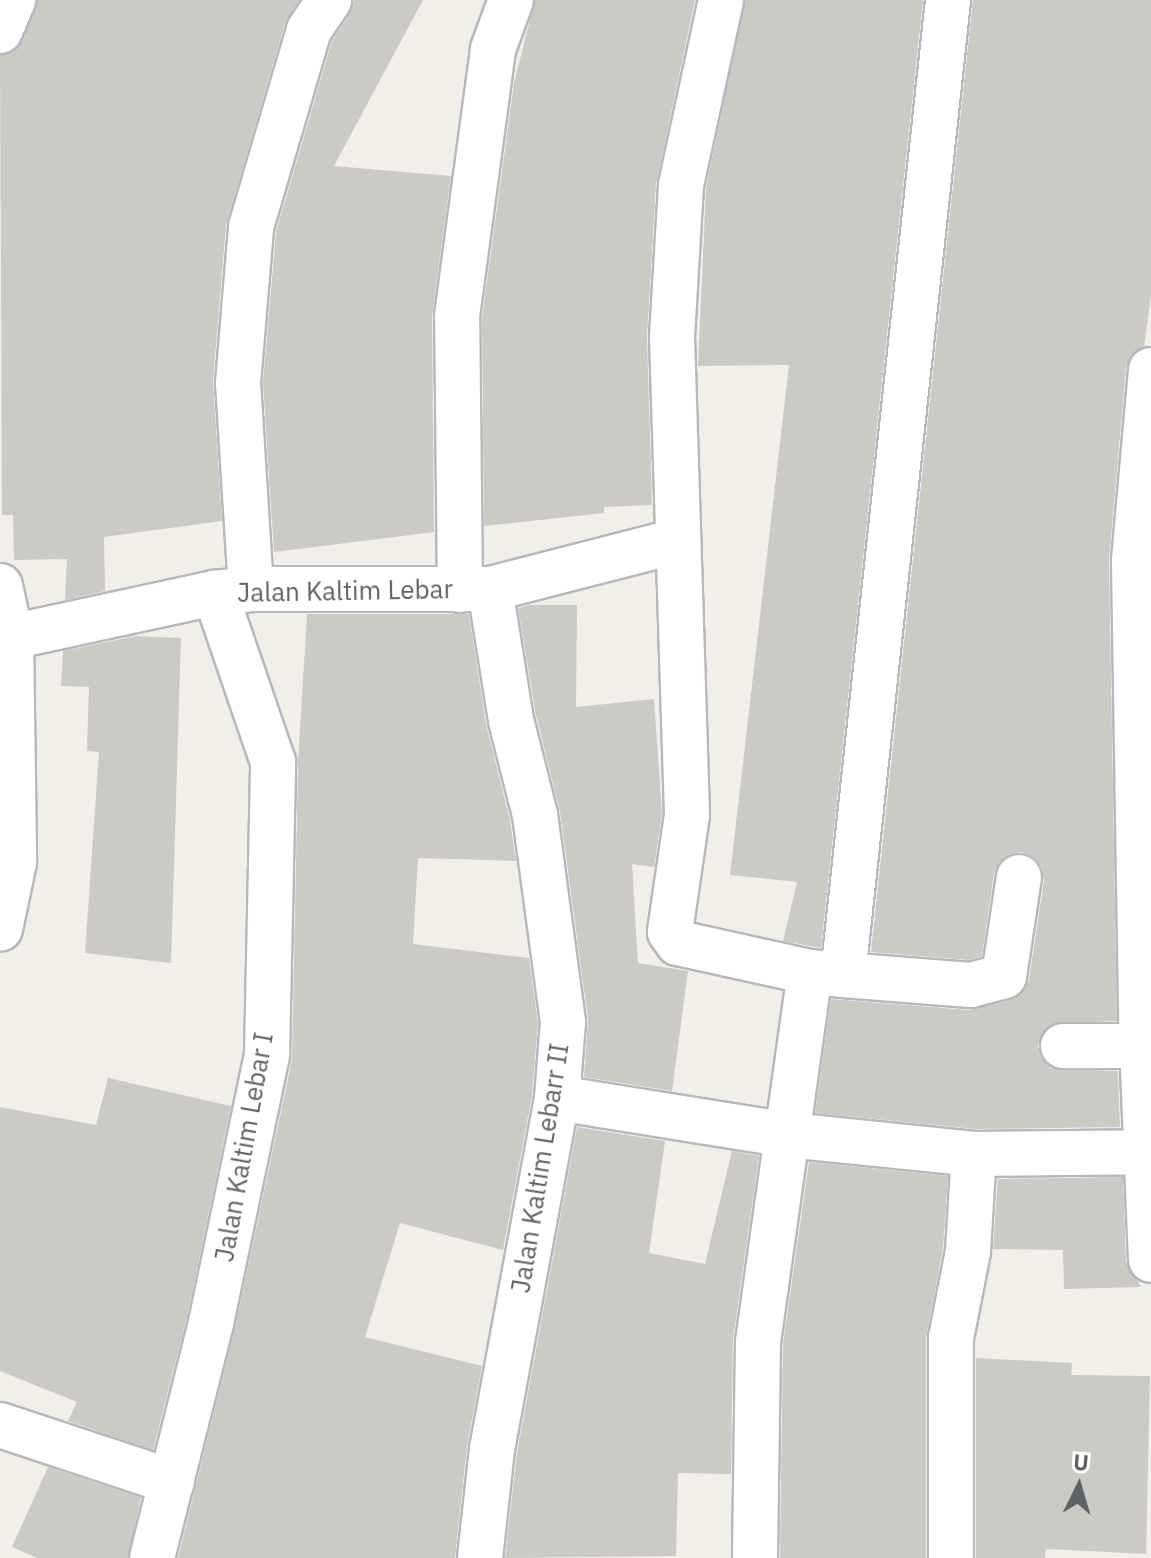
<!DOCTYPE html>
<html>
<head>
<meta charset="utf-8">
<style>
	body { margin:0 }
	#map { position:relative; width:1151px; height:1558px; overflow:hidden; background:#f1efe8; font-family:"IBM Plex Sans",sans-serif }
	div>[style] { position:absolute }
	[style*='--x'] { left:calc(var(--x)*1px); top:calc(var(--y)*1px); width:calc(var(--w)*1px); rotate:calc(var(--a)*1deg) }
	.building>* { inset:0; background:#cccac5 }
	.roads { filter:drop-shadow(2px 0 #b5b8bc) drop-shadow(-2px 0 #b5b8bc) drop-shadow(0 2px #b5b8bc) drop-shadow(0 -2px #b5b8bc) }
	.street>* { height:44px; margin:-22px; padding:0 22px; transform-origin:22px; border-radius:22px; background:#fff }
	span { translate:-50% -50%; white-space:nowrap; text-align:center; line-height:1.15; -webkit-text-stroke:6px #fff; paint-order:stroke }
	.street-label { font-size:26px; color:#5f6368 }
	.north { position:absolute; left:1039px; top:1446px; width:80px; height:80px; -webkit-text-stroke:6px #fff; paint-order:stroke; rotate:5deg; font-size:22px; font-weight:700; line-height:32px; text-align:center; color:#5f6368 }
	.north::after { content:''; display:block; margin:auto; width:28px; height:36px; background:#5f6368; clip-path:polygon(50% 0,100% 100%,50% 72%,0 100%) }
</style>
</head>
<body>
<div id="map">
	<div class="building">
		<div style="clip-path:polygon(37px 0,299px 0,285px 23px,226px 225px,213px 381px,222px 521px,104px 537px,105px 591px,65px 600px,67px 559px,14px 560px,13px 515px,2px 515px,0 55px,14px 51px,23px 41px)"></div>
		<div style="clip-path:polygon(354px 0,423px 0,334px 166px,451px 176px,432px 316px,434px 532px,274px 552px,263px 383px,276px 232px,332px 41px,350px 14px)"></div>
		<div style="clip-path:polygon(535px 0,695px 0,656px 184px,647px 336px,652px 505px,604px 507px,604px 513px,484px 526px,482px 318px,514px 83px)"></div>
		<div style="clip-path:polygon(745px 0,923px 0,821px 948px,783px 941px,797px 882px,730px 875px,789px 365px,698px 366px,706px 188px)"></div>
		<div style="clip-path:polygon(973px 0,1151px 0,1151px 295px,1144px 347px,1131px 355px,1126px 368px,1109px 560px,1117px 1021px,1051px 1024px,1042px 1033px,1038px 1045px,1041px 1058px,1051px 1068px,1118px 1071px,1120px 1127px,975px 1129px,815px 1113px,831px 999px,969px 1010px,1011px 1000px,1023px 992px,1029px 980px,1044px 881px,1042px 867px,1034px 857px,1022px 852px,1009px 854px,1000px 861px,994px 873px,982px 956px,969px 960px,871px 952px)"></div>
		<div style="clip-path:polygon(529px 605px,577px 605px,576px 707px,654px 699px,662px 814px,654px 867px,632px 864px,638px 963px,688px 971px,672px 1091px,584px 1077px,588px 1019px,560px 812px,536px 715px,518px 608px)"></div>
		<div style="clip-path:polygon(307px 614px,469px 614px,486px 724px,510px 820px,516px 861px,418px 858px,413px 944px,529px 958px,538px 1023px,532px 1095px,503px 1250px,400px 1223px,365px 1337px,482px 1366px,467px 1446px,455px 1558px,178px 1558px,235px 1328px,292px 1060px,298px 762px)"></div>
		<div style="clip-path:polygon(136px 636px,181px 638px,171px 963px,85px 953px,99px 752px,87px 751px,89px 687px,61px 686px,63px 651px)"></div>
		<div style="clip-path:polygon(108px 1078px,231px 1106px,187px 1317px,153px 1450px,68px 1421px,77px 1402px,0 1371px,0 1107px,96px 1125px)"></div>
		<div style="clip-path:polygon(577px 1127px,665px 1141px,649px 1253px,705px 1264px,732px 1151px,759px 1156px,733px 1339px,731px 1474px,678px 1473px,676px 1556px,505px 1558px,517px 1453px)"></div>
		<div style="clip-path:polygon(809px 1162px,948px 1176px,943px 1248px,926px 1338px,926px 1558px,780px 1558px,783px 1344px)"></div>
		<div style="clip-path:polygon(1123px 1177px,1126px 1261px,1141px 1287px,1064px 1289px,1063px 1250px,993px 1249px,998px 1179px)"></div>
		<div style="clip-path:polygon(976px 1358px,1072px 1363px,1071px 1375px,1150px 1376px,1146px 1554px,1046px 1549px,1045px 1558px,976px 1558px)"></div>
		<div style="clip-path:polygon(48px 1467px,141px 1498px,128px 1558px,37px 1558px,12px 1547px)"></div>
	</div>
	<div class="roads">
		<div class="street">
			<div style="--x:721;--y:0;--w:189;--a:102.2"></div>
			<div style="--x:681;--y:185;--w:152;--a:93.4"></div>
			<div style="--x:672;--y:337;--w:478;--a:88.2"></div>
			<div style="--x:687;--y:815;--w:118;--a:98.3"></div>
			<div style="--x:670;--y:932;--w:14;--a:54"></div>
			<div style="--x:678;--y:943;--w:135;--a:12.4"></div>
			<div style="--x:810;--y:972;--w:374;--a:98"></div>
			<div style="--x:758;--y:1342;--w:216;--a:90.8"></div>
			<div style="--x:0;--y:31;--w:34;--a:-67"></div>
			<div style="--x:1151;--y:370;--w:191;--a:95.1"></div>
			<div style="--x:1134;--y:560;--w:485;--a:89.1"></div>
			<div style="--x:1142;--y:1045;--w:215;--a:87.6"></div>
			<div style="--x:0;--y:586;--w:52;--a:77.8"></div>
			<div style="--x:11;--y:637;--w:225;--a:89.2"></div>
			<div style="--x:14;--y:862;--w:68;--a:101.8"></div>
			<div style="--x:251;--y:589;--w:206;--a:-93.6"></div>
			<div style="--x:238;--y:383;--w:157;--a:-85.2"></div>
			<div style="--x:251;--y:227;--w:205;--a:-73.6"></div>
			<div style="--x:309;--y:30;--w:36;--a:-56"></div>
			<div style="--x:460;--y:590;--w:274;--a:-90.6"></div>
			<div style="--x:457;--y:316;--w:269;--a:-82.3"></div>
			<div style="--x:493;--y:49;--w:52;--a:-69.8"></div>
			<div style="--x:11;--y:637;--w:209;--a:-12.2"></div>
			<div style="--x:215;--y:593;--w:36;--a:-6"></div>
			<div style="--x:251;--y:589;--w:239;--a:0"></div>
			<div style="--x:490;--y:589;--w:193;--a:-14.4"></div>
			<div style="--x:810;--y:972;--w:33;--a:5"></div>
			<div style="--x:843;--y:975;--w:981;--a:-83.85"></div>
			<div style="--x:843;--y:975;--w:128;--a:4.5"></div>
			<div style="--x:971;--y:985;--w:34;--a:-15"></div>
			<div style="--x:1004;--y:976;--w:100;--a:-81.4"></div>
			<div style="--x:1063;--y:1046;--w:88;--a:0"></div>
			<div style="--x:557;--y:1098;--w:234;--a:9.1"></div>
			<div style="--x:788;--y:1135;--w:187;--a:5.8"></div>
			<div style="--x:974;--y:1154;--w:177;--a:-0.6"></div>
			<div style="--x:0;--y:1425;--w:181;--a:18.3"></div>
			<div style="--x:152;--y:1558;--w:242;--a:-75.9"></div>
			<div style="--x:211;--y:1323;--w:274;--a:-78.2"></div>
			<div style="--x:267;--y:1055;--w:293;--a:-88.8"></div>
			<div style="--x:273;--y:762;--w:179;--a:-108.9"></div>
			<div style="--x:480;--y:1558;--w:110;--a:-83.7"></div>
			<div style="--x:492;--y:1449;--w:357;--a:-79.5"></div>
			<div style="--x:557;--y:1098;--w:76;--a:-85.5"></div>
			<div style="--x:563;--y:1022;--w:209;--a:-97.7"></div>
			<div style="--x:535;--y:815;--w:98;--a:-104.2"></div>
			<div style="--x:511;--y:720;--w:133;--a:-99.1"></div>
			<div style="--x:951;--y:1558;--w:220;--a:-90"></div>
			<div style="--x:951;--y:1338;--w:89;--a:-78.9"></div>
			<div style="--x:968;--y:1251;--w:97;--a:-86.5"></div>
		</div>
	</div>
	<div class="street-label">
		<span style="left:345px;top:591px;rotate:-1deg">Jalan Kaltim Lebar</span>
		<span style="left:244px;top:1147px;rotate:-80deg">Jalan Kaltim Lebar I</span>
		<span style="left:540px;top:1168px;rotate:-81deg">Jalan Kaltim Lebarr II</span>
	</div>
	<div class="north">U</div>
</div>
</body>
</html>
